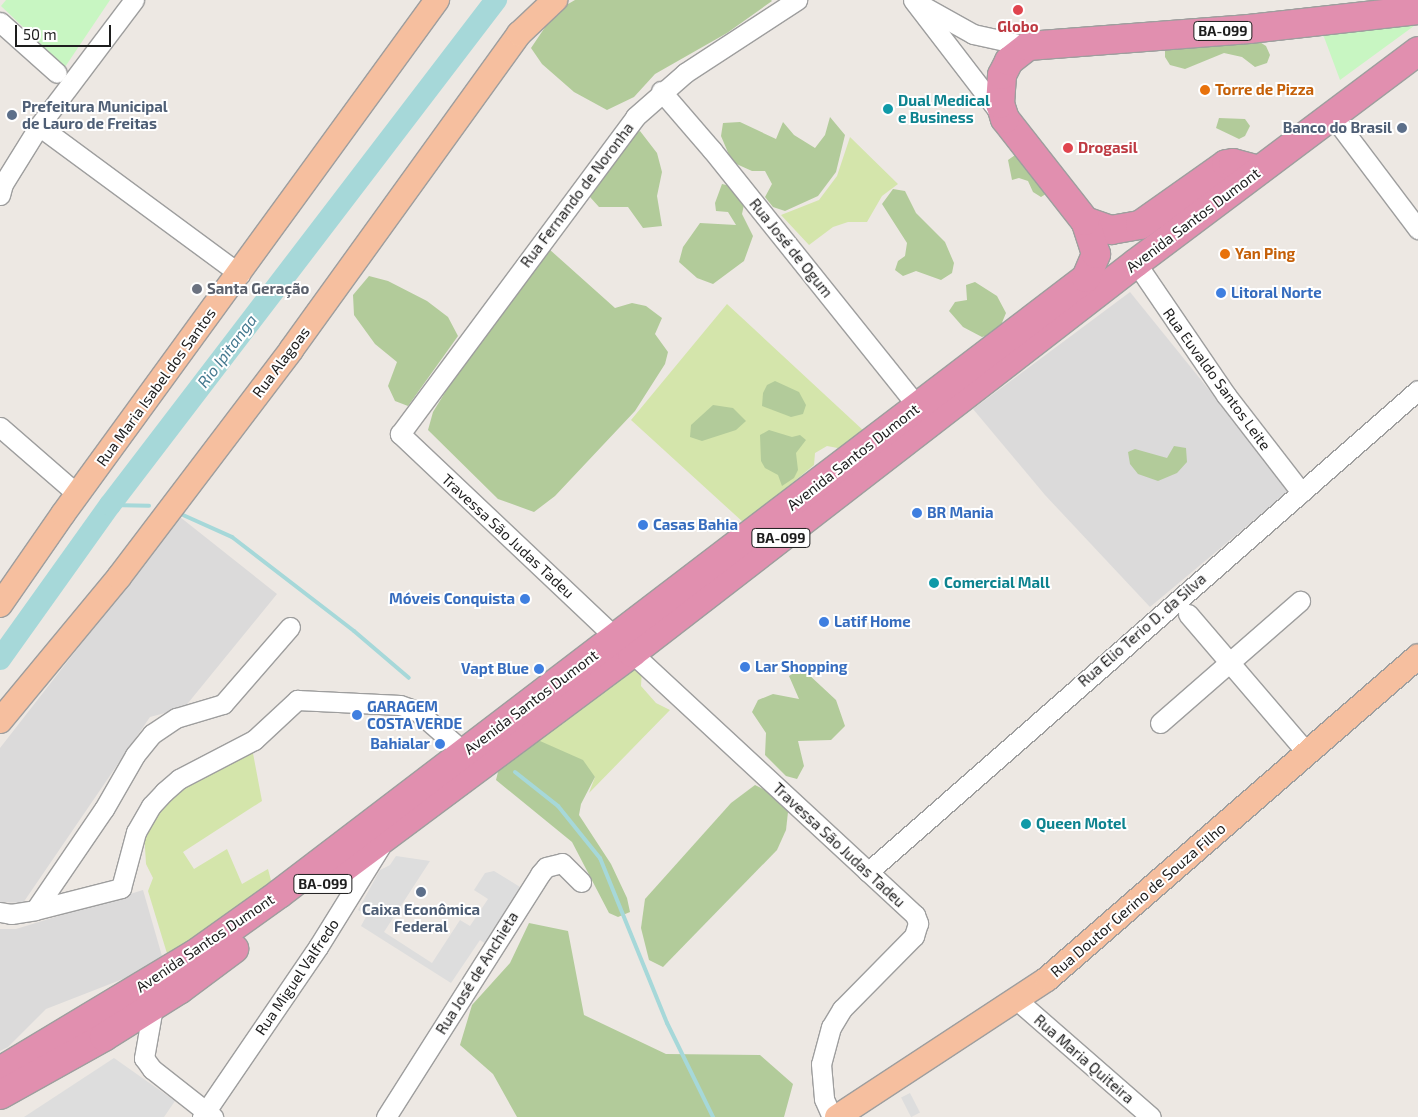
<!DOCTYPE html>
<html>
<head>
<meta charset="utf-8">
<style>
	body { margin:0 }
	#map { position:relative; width:1418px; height:1117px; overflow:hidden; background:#ede8e3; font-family:"Exo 2",sans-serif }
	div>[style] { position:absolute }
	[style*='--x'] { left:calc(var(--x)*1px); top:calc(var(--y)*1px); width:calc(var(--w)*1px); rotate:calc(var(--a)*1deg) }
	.residential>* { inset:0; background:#dbdada }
	.grass>* { inset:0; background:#d4e5ab }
	.forest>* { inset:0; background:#b2cb9a }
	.park>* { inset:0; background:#c8f6c2 }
	.parking>* { inset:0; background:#ddd; transform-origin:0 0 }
	.stream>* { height:4px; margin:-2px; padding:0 2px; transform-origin:2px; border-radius:2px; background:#a6d8d9 }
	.river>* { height:22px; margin:-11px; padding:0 11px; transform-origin:11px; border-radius:11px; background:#a6d8d9 }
	.roads { filter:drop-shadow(1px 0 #9e9e9e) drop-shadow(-1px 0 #9e9e9e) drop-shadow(0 1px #9e9e9e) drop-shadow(0 -1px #9e9e9e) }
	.minor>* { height:19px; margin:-9.5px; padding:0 9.5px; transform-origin:9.5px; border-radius:9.5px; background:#fff }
	.major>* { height:24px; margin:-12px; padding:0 12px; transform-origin:12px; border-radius:12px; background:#f6bf9f }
	.highway>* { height:28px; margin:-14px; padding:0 14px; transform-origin:14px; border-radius:14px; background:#e18faf }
	.dots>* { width:14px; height:14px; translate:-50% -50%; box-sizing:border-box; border:2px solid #fff; border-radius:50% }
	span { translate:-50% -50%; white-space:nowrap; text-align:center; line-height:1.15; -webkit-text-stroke:4px #fff; paint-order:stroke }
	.shield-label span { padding:1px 4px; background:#fff; border:1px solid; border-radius:4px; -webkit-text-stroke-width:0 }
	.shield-label { font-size:14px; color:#1d1d1d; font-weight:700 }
	.health-label { font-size:15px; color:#be3a42; font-weight:700 }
	.left { translate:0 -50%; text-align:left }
	.food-label { font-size:15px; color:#c56008; font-weight:700 }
	.culture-label { font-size:15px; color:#0d838f; font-weight:700 }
	.service-label { font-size:15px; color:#4e5e75; font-weight:700 }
	.right { translate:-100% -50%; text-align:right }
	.street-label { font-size:15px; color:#1d1d1d }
	.worship-label { font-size:15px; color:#5b616d; font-weight:700 }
	.shop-label { font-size:15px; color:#366cbe; font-weight:700 }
	.water-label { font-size:16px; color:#467a90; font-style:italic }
	.scale { position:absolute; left:15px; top:25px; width:96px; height:22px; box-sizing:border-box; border:2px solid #1d1d1d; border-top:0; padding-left:6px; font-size:15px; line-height:18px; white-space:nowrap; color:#1d1d1d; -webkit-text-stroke:4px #fff; paint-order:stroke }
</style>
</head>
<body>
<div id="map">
	<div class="residential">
		<div style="clip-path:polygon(1130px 292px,1290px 490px,1150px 607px,1045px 495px,973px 409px)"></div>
		<div style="clip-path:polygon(180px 517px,277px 594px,184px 708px,150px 717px,23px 903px,0 902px,0 748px)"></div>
		<div style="clip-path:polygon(143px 890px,164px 963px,46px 1009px,8px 1047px,0 1051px,0 929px,16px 929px)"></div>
	</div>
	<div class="grass">
		<div style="clip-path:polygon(850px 137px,898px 184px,882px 196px,867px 222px,848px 222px,833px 227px,809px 245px,781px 215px,819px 200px,837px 176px)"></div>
		<div style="clip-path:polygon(727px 304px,865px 432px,843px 449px,827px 446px,815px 453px,814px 465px,744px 523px,631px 420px)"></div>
		<div style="clip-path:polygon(634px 664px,642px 669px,641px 686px,656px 703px,670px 710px,589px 793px,595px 777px,526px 746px)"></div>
		<div style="clip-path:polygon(252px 748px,262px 801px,183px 852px,194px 869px,227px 849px,242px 884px,268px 869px,273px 888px,169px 960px,148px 891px,153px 878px,146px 864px,144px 831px,161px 802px,195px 776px)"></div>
	</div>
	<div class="forest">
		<div style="clip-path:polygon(575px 0,771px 0,772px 1px,727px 33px,655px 74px,634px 97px,607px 110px,574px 92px,542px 64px,531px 48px,556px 11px)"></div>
		<div style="clip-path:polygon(1255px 39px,1266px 46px,1270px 55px,1267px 63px,1255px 67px,1242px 57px,1224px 53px,1185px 69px,1170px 65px,1165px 57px,1165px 48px)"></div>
		<div style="clip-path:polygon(830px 117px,845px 135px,836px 172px,818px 196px,785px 211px,773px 207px,765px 197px,772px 184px,765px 171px,752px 171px,732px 162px,721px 136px,723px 123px,740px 122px,776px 139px,783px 122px,794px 135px,815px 148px,825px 135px)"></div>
		<div style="clip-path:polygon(1219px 118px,1245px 119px,1250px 126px,1245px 136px,1239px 139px,1216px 128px)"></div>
		<div style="clip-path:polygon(640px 131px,657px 153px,662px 172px,657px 196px,662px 226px,643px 228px,628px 207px,599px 207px,590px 197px,627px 137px)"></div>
		<div style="clip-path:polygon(1021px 151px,1049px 192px,1041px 197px,1033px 192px,1028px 181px,1019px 178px,1012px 180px,1008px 160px)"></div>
		<div style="clip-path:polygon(722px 184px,735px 187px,745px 200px,742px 214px,753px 236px,744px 261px,713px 284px,697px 278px,679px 262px,683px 247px,700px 223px,736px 225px,728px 212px,716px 211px,715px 203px)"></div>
		<div style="clip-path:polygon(893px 189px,905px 191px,916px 213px,945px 242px,954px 263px,952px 273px,941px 280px,916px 271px,903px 276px,895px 270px,898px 261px,905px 256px,907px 243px,882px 204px)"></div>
		<div style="clip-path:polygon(549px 249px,615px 308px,632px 303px,646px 306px,662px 318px,655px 334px,668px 352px,665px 364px,635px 411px,555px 496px,534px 512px,498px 499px,428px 430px,433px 412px,457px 373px)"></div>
		<div style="clip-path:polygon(369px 276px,388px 281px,427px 301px,448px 317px,458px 336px,408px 406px,395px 401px,388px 386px,397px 362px,375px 344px,354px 315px,353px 295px)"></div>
		<div style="clip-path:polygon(975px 282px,997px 296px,1006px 313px,999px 330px,989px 335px,982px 337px,963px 327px,949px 311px,955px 302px,967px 300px,966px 285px)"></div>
		<div style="clip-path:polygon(775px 381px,799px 392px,806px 405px,803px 414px,791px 417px,762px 406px,763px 393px,767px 385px)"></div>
		<div style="clip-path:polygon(713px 405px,733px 408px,746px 421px,736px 430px,702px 441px,690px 437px,691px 425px)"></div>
		<div style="clip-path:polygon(769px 430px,792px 437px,800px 435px,806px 440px,796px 453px,798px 470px,794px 478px,782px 486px,778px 475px,765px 468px,761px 461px,760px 435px)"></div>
		<div style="clip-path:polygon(1174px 446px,1186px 448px,1187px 462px,1177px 473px,1158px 481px,1138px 474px,1130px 464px,1128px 452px,1135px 449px,1167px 458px)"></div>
		<div style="clip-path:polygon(797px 671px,807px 673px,836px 700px,845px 726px,831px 740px,798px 741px,804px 766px,797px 779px,786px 776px,765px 755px,766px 733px,752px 712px,758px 700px,773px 694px,799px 699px,789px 676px)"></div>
		<div style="clip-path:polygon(540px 741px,583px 760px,595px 777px,581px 804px,579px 815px,611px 864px,627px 898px,630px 912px,618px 917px,609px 913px,572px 842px,496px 780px,498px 772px,510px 760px,526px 746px)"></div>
		<div style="clip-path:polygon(755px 785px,771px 793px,788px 812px,786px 830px,777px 850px,663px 967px,649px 960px,641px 928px,645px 899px,731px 803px)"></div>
		<div style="clip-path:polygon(529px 923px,568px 931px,584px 1015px,666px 1054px,760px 1055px,793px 1084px,784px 1117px,517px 1117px,493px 1074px,460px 1045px,472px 1005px,510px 963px)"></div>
	</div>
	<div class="park">
		<div style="clip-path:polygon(6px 0,110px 0,65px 67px,1px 6px)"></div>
		<div style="clip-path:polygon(1310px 23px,1418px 23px,1340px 80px,1324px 37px)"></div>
	</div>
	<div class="parking">
		<div style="clip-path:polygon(396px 856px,430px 861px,384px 932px,432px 963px,460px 920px,470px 926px,488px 899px,474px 890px,485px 873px,494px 871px,520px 887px,486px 944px,480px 940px,451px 983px,361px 926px,367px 915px,358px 910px,380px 870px,390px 865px)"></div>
		<div style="clip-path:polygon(114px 1058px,175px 1101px,164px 1117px,24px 1117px)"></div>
		<div style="left:910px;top:1093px;width:22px;height:10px;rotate:63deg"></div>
	</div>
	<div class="stream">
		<div style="--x:110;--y:505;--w:39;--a:1"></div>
		<div style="--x:183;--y:515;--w:54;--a:24.2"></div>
		<div style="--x:232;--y:537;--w:154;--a:37.6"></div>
		<div style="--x:354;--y:631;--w:72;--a:40.5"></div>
		<div style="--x:515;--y:772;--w:55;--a:38.3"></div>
		<div style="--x:558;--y:806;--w:67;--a:51.1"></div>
		<div style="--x:600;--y:858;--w:178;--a:67.9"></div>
		<div style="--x:667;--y:1023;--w:105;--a:63.9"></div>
	</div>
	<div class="river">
		<div style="--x:0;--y:659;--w:189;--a:-54.5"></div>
		<div style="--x:110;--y:505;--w:636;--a:-52.61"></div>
	</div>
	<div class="roads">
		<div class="minor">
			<div style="--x:913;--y:0;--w:146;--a:52.5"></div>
			<div style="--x:923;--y:6;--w:57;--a:29.2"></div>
			<div style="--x:973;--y:34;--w:56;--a:12.3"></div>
			<div style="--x:0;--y:22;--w:76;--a:41.8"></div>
			<div style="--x:661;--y:91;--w:78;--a:49.2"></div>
			<div style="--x:712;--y:150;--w:329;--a:51.3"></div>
			<div style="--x:1332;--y:115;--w:143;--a:53"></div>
			<div style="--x:39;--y:126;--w:250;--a:36.4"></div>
			<div style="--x:0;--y:195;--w:11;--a:-75"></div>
			<div style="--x:3;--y:184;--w:68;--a:-58.2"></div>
			<div style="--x:39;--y:126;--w:158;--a:-53"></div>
			<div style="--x:1136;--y:263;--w:160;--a:55.7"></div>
			<div style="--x:1226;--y:395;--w:123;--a:52.3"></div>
			<div style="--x:0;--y:427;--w:102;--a:41"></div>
			<div style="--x:1188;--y:614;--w:183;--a:49.4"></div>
			<div style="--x:617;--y:639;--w:299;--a:-136.6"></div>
			<div style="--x:400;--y:434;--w:395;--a:-53.4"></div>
			<div style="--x:635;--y:117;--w:67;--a:-41.3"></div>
			<div style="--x:685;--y:73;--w:134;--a:-33.1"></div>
			<div style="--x:632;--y:653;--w:386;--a:42.8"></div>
			<div style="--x:915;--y:915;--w:9;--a:69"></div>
			<div style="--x:918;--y:923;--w:14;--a:107"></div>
			<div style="--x:914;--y:936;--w:103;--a:134.6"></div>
			<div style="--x:842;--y:1009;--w:21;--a:121"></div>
			<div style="--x:831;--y:1027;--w:38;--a:105"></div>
			<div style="--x:821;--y:1064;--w:35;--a:85"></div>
			<div style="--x:824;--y:1099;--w:20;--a:66"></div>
			<div style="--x:1160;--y:723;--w:186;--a:-41.1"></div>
			<div style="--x:868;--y:872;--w:731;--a:-41.23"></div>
			<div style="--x:35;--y:910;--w:122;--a:-55.7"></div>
			<div style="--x:104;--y:809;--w:62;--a:-60.1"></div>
			<div style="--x:135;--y:755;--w:27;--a:-51"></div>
			<div style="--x:152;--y:734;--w:29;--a:-34"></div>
			<div style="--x:176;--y:718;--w:49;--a:-16.6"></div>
			<div style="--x:223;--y:704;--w:102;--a:-49"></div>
			<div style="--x:0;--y:912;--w:11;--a:10"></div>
			<div style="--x:11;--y:914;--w:24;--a:-9"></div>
			<div style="--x:35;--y:910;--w:89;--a:-14.3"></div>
			<div style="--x:121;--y:888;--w:58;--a:-75"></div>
			<div style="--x:136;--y:832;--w:30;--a:-60"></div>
			<div style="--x:151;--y:806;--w:19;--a:-47"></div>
			<div style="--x:164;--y:792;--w:20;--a:-41"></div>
			<div style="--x:179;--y:779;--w:85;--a:-27.5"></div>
			<div style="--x:254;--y:740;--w:59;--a:-42.9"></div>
			<div style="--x:297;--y:700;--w:103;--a:2.8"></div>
			<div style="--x:400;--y:705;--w:18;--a:19"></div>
			<div style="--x:417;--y:711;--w:62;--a:41.1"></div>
			<div style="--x:1018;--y:1001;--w:176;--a:41.1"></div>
			<div style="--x:153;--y:1007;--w:52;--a:100"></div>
			<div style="--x:144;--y:1058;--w:14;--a:54"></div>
			<div style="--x:152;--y:1069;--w:78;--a:38.2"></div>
			<div style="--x:202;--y:1117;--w:206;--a:-55.7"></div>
			<div style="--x:318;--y:947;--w:118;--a:-58.2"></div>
			<div style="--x:386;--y:1117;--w:288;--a:-57.6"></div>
			<div style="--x:540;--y:874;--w:9;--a:-49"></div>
			<div style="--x:546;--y:867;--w:16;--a:-14"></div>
			<div style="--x:562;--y:863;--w:27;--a:45"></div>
		</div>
		<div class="major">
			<div style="--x:0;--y:605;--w:111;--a:-55.3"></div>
			<div style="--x:63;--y:514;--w:636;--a:-53.96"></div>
			<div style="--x:0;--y:721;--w:187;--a:-50.4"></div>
			<div style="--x:119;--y:577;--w:285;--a:-52.8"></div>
			<div style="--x:291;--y:350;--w:390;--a:-54.2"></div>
			<div style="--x:519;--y:34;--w:50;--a:-43.4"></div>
			<div style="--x:837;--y:1117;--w:251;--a:-33.3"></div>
			<div style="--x:1047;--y:979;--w:492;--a:-41"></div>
		</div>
		<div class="highway">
			<div style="--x:1085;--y:221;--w:28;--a:19"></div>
			<div style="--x:1111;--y:230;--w:29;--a:-10"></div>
			<div style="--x:1140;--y:225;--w:105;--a:-35.3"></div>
			<div style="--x:1226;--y:164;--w:7;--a:-8"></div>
			<div style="--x:1233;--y:163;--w:27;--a:15"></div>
			<div style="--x:337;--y:873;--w:368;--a:-36.7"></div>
			<div style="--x:632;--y:653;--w:637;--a:-37.73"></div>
			<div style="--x:1136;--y:263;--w:353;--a:-36.9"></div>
			<div style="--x:0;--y:1071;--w:227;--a:-31"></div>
			<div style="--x:195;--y:954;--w:103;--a:-35.5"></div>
			<div style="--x:279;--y:894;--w:1015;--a:-37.36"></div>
			<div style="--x:1086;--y:278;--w:26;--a:-67"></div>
			<div style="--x:1096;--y:254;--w:35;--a:-108"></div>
			<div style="--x:1085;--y:221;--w:130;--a:-128.1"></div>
			<div style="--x:1005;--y:119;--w:16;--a:-108"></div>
			<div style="--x:1000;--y:104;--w:29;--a:-86"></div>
			<div style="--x:1002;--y:75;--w:16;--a:-63"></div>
			<div style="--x:1009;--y:61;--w:24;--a:-38"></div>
			<div style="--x:1028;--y:46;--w:222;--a:-4.4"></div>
			<div style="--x:1249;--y:29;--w:170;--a:-6.4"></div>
			<div style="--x:0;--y:1095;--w:119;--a:-29.1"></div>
			<div style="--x:104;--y:1037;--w:89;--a:-32.1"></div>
			<div style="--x:179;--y:990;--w:69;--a:-36.7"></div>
		</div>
	</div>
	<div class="dots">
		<div style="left:1018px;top:10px;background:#e0444e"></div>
		<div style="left:1205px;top:90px;background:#e8710a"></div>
		<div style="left:888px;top:109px;background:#0f9aa8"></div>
		<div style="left:12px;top:115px;background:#5c6f8a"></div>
		<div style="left:1402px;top:128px;background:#5c6f8a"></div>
		<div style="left:1068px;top:148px;background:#e0444e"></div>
		<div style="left:1225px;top:254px;background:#e8710a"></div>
		<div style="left:197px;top:289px;background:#6b7280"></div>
		<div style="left:1221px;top:293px;background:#3f7fe0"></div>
		<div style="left:917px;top:513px;background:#3f7fe0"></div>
		<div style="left:643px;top:525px;background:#3f7fe0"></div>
		<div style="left:934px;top:583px;background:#0f9aa8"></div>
		<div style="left:525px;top:599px;background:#3f7fe0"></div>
		<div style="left:824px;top:622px;background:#3f7fe0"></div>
		<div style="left:745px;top:667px;background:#3f7fe0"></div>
		<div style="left:539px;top:669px;background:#3f7fe0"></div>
		<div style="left:357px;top:715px;background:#3f7fe0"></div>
		<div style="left:440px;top:744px;background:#3f7fe0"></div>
		<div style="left:1026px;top:824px;background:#0f9aa8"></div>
		<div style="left:421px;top:892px;background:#5c6f8a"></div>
	</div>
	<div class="shield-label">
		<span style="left:1223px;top:31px">BA-099</span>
		<span style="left:781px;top:538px">BA-099</span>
		<span style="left:323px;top:884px">BA-099</span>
	</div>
	<div class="health-label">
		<span style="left:1018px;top:27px">Globo</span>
		<span class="left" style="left:1078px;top:148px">Drogasil</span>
	</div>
	<div class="food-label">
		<span class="left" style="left:1215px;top:90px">Torre de Pizza</span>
		<span class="left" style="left:1235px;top:254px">Yan Ping</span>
	</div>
	<div class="culture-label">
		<span class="left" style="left:898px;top:109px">Dual Medical<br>e Business</span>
		<span class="left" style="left:944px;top:583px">Comercial Mall</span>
		<span class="left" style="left:1036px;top:824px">Queen Motel</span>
	</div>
	<div class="service-label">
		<span class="left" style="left:22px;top:115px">Prefeitura Municipal<br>de Lauro de Freitas</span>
		<span class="right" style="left:1392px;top:128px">Banco do Brasil</span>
		<span style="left:421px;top:918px">Caixa Econômica<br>Federal</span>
	</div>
	<div class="street-label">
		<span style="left:577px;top:195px;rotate:-53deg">Rua Fernando de Noronha</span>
		<span style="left:1193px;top:220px;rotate:-37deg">Avenida Santos Dumont</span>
		<span style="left:791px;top:248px;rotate:51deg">Rua José de Ogum</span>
		<span style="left:281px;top:362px;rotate:-53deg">Rua Alagoas</span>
		<span style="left:1217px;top:379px;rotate:54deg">Rua Euvaldo Santos Leite</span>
		<span style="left:156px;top:387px;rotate:-54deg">Rua Maria Isabel dos Santos</span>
		<span style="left:853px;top:457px;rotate:-38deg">Avenida Santos Dumont</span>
		<span style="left:508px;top:536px;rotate:43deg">Travessa São Judas Tadeu</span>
		<span style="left:1142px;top:630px;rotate:-41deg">Rua Elio Terio D. da Silva</span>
		<span style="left:531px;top:702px;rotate:-37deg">Avenida Santos Dumont</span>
		<span style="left:839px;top:845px;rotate:43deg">Travessa São Judas Tadeu</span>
		<span style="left:1138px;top:900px;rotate:-41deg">Rua Doutor Gerino de Souza Filho</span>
		<span style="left:205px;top:943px;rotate:-34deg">Avenida Santos Dumont</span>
		<span style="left:477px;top:973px;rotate:-58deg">Rua José de Anchieta</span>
		<span style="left:297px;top:977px;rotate:-56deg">Rua Miguel Valfredo</span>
		<span style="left:1084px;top:1059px;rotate:41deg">Rua Maria Quiteira</span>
	</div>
	<div class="worship-label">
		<span class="left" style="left:207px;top:289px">Santa Geração</span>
	</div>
	<div class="shop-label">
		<span class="left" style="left:1231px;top:293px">Litoral Norte</span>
		<span class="left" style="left:927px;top:513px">BR Mania</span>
		<span class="left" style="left:653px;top:525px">Casas Bahia</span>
		<span class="right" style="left:515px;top:599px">Móveis Conquista</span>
		<span class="left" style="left:834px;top:622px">Latif Home</span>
		<span class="left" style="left:755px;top:667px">Lar Shopping</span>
		<span class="right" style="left:529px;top:669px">Vapt Blue</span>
		<span class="left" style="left:367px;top:715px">GARAGEM<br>COSTA VERDE</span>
		<span class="right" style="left:430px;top:744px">Bahialar</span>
	</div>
	<div class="water-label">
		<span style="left:227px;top:351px;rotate:-53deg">Rio Ipitanga</span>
	</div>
	<div class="scale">50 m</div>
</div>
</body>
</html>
